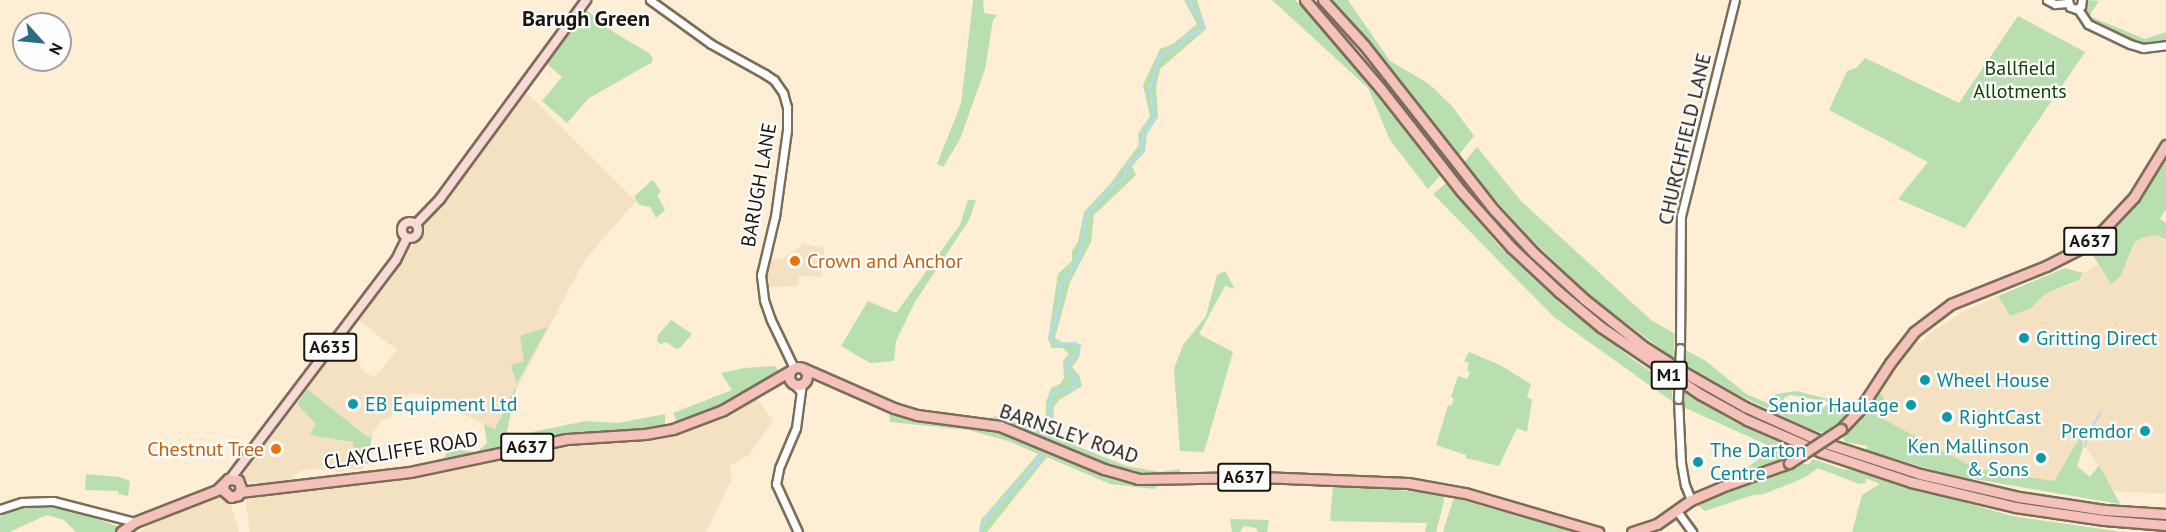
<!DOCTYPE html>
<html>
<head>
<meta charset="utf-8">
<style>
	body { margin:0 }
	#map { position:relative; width:2166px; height:532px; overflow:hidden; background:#fdeed5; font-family:"PT Sans",sans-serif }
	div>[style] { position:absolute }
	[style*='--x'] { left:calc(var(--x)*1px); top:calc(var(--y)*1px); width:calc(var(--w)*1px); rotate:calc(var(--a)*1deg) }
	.built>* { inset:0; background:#f4e1c1 }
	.green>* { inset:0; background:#b9deaf }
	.stream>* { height:1.5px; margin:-0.75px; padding:0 0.75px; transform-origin:0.75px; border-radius:0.75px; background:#b2dafc }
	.roads { filter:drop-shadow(2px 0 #7b6d57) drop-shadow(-2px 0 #7b6d57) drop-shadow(0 2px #7b6d57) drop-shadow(0 -2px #7b6d57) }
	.secondary>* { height:7px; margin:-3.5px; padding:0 3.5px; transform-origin:3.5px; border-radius:3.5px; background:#fff }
	.primary>* { height:8px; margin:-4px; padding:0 4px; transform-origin:4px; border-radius:4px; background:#f9dad6 }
	.primary>.ring { margin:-4px; padding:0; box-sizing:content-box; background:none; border:8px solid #f9dad6; border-radius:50% }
	.highway>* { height:9px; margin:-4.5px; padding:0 4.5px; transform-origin:4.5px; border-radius:4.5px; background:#f5c2bb }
	.highway>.ring { margin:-4.5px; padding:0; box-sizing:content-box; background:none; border:9px solid #f5c2bb; border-radius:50% }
	.bridges { filter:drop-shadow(2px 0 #7b6d57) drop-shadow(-2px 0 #7b6d57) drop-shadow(0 2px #7b6d57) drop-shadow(0 -2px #7b6d57) }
	.secondary-bridge>* { height:7px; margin:-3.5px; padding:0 3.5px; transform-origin:3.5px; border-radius:3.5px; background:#fff }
	.highway-bridge>* { height:9px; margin:-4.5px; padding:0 4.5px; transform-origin:4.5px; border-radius:4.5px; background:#f5c2bb }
	.dots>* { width:16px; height:16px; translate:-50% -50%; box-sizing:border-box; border:3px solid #fdfdfd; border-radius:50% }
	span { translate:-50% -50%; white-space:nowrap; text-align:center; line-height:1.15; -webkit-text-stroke:4.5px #fdfdfd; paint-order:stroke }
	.shield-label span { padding:2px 4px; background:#fdfdfd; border:2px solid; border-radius:4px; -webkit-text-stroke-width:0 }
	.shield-label { font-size:18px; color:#1b160d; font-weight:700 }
	.park-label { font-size:20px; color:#124300 }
	.street-label { font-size:20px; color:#1b160d }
	.food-label { font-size:20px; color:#c56008 }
	.left { translate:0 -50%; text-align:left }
	.right { translate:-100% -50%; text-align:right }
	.culture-label { font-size:20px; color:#0d838f }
	.quarter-label { font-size:22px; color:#1b160d; font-weight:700 }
	.north { position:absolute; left:12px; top:12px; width:60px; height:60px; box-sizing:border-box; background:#fdfdfd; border:2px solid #a3a19d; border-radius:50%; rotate:117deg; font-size:16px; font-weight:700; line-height:24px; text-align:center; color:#1b160d }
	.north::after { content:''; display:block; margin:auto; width:21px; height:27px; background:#2c6c81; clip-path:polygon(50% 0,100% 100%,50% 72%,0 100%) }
</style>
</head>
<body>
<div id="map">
	<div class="built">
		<div style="clip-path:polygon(524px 90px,636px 201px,584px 261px,495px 429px,421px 394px,409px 393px,389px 419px,382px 420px,369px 438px,307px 389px,351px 327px,361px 368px,374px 378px,397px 350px,357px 319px)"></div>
		<div style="clip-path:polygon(2156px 235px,2166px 239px,2166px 494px,2113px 491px,2099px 465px,2085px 447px,2083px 448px,2080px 436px,2054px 481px,1975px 468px,1876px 416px,1884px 406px,1878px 394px,1875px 395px,1896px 360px,1915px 341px,1922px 343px,1927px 335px,1961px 313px,1998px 296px,2009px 316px,2031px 308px,2045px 294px,2076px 283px,2083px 273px,2098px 264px,2111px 284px,2120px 276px,2134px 243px,2140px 238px)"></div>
		<div style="clip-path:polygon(801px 243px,824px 248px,822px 277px,799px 276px,797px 286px,765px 287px,766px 261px,782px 258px,801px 247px)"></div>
		<div style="clip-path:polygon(756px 398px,773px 421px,749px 455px,729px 466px,732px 479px,706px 532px,250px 532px,245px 497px,248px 496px,382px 480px,604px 441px,651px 440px,711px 421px)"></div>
		<div style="clip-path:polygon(297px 404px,317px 424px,315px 436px,354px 442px,366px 449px,363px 470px,344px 468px,343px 472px,316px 469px,299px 471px,289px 480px,270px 483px,249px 482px,244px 479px,245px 469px,256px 452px)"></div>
		<div style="clip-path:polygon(215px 497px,229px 499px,239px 532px,139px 532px,160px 518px)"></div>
	</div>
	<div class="green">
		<div style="clip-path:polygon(973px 0,983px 0,984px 13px,997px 15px,993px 20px,985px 69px,960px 139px,943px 167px,937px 164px,961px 104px)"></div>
		<div style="clip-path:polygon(1184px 0,1197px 0,1206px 29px,1160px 69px,1156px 87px,1158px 117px,1147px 134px,1145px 152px,1132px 166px,1136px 175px,1094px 215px,1091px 242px,1070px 282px,1055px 338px,1062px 342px,1081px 344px,1079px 358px,1072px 367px,1079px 375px,1082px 386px,1059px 400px,1054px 407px,1052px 436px,1126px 466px,1160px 472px,1180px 469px,1181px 476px,1148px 476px,1121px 473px,993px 419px,994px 416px,1045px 432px,1046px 402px,1051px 388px,1060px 384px,1064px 378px,1063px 361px,1069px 354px,1063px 348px,1052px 348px,1048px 339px,1058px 274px,1072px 261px,1072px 251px,1078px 242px,1084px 212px,1110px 184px,1139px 145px,1138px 134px,1150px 116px,1143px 85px,1160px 49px,1173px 44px,1197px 24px)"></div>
		<div style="clip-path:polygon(1272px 0,1295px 0,1341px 49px,1440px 176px,1428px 189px,1390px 140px,1368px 88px)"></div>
		<div style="clip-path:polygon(1333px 0,1348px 0,1390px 61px,1429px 84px,1452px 106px,1474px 136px,1458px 156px,1385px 61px)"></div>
		<div style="clip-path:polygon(2088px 0,2099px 1px,2089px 16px,2145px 39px,2166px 32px,2166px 42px,2144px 46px,2087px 19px,2084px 10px)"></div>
		<div style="clip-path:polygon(584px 8px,615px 33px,649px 53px,653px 59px,651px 63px,589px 98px,567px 123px,542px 101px,562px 77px,545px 62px)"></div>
		<div style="clip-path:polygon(2018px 16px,2085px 52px,1965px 228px,1898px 199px,1928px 162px,1829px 110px,1847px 71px,1856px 68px,1865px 58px,1959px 103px)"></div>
		<div style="clip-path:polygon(1477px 147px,1521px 201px,1651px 320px,1675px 334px,1673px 358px,1593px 298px,1530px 238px,1463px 164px)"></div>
		<div style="clip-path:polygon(2166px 155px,2166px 209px,2160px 219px,2166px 223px,2166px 239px,2156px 235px,2141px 238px,2134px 243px,2120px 277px,2111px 284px,2089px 249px,2118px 224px,2152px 178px)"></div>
		<div style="clip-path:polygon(651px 181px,654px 181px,661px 192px,657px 195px,665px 210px,656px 218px,650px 207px,640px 205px,636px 201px,635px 196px)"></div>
		<div style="clip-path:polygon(1446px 183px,1499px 246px,1562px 305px,1631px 358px,1671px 385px,1673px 402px,1554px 317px,1433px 194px)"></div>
		<div style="clip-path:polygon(968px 200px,976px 200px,969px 220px,915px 302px,896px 341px,894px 361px,870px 363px,841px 346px,868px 301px,896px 313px,960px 225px)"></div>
		<div style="clip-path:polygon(2065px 268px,2083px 273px,2079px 280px,2045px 294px,2031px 308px,2010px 316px,1998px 296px)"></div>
		<div style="clip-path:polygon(1225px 271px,1235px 289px,1225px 286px,1199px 334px,1233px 352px,1204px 452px,1180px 451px,1174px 369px,1183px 345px,1206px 316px,1217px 275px)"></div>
		<div style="clip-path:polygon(671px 320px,692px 334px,682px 346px,677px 349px,666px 342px,661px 344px,657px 341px,658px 335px)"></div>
		<div style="clip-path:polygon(548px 327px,517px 383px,506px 436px,526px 433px,527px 439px,519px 446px,442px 461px,447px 453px,457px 450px,477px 452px,487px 443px,484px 424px,495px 429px,517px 384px,511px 365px,524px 361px,520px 336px)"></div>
		<div style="clip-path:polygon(evenodd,1684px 349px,1706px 361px,1745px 393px,1771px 405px,1775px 402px,1773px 397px,1776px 394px,1797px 391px,1843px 403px,1850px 411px,1826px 433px,1813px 430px,1739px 395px,1684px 364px,1684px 349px,1790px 395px,1829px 402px,1829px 403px,1816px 414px,1807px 416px,1784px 407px,1784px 398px,1790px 395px)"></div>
		<div style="clip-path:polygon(1469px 352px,1500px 365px,1531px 384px,1527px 397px,1532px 400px,1527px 432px,1517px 428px,1499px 466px,1466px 458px,1466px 455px,1436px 445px,1448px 405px,1451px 406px,1454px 399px,1451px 397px,1458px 376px,1467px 379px,1470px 372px,1467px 371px,1469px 363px,1464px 361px)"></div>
		<div style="clip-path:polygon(775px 366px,779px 372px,740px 399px,677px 422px,673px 413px,732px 390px,721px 373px,744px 368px)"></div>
		<div style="clip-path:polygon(307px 389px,369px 438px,372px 434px,368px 464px,364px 464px,366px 449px,353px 447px,353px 442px,315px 436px,310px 433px,316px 424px,297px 404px)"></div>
		<div style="clip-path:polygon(1683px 392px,1734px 422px,1799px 451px,1778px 461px,1740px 473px,1774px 448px,1683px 407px)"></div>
		<div style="clip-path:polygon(1881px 394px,1885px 400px,1877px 416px,1975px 468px,2054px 481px,2081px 435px,2083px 448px,2077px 466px,2090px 477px,2099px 465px,2120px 504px,1951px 475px,1865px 450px,1868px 446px,1845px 442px,1842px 436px,1875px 395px)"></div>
		<div style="clip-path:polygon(889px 411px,1005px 432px,1134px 482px,1159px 485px,1154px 489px,1110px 484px,1047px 457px,987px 532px,979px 532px,981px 520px,1038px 454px,1008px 441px,968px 430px,890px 422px)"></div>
		<div style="clip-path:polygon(665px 414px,665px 426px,613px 432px,580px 432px,540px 440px,534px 438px,532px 432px,586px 421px,618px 423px)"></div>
		<div style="clip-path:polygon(1813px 459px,1842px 469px,1853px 470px,2012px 516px,2123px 532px,1852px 532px,1862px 495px,1880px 484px,1865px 478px,1866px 483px,1859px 484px,1818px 468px,1804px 478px,1764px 494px,1753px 495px,1705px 511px,1697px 505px,1724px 492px,1746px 484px,1751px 485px,1800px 464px,1809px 464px)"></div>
		<div style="clip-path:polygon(86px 474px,119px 477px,130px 481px,128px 496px,118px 494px,118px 491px,85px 490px)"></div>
		<div style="clip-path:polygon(1333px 485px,1443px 494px,1444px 501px,1436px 532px,1425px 532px,1427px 523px,1330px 521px)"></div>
		<div style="clip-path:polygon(1457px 498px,1468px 502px,1577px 532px,1443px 532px,1453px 500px)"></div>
		<div style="clip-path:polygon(46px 505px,92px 517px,119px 527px,116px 532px,76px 532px,64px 520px,47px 515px,9px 532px,0 532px,0 515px,16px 506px)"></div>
		<div style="clip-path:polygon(1230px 519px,1269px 520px,1267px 532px,1258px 532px,1256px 528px,1244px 526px,1240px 532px,1232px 532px)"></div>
	</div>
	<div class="stream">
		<div style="--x:1048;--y:438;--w:10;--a:-73"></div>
		<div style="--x:1051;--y:428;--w:25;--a:-92"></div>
		<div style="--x:1050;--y:403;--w:11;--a:-68"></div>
		<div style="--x:1054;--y:393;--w:23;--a:-15"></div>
		<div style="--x:1076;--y:387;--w:7;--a:-82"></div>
		<div style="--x:1077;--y:380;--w:12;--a:-138"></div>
		<div style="--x:1068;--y:372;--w:10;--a:-101"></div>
		<div style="--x:1066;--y:362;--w:16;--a:-35"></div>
		<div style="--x:1079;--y:353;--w:10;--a:-107"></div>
		<div style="--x:1076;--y:343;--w:18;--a:174"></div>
		<div style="--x:1058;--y:345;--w:12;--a:-132"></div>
		<div style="--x:1050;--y:336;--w:34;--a:-73"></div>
		<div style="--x:1060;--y:303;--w:19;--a:-87"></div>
		<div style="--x:1061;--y:284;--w:25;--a:-50"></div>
		<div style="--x:1077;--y:265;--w:51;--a:-78.7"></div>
		<div style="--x:1087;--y:215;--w:40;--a:-48"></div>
		<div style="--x:1114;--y:185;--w:11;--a:-34"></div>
		<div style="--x:1123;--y:179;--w:16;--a:-72"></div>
		<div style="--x:1128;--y:164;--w:18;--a:-38"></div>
		<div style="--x:1142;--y:153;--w:15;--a:-90"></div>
		<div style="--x:1142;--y:138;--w:24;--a:-57"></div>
		<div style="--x:1155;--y:118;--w:28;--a:-100"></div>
		<div style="--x:1150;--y:90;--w:28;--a:-75"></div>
		<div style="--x:1157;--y:63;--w:12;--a:-59"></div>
		<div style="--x:1163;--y:53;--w:20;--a:-24"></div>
		<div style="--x:1181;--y:45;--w:9;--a:-63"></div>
		<div style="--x:1185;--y:37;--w:18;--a:-22"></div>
		<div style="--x:1202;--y:30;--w:9;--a:-84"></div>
		<div style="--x:1203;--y:21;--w:16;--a:-130"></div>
		<div style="--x:1193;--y:9;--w:9;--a:-103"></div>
		<div style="--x:2085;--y:447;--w:8;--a:-83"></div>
		<div style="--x:2086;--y:439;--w:30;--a:-62"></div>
		<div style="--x:980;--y:532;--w:17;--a:-65"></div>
		<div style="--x:987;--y:517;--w:74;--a:-47.2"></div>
		<div style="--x:1037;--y:463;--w:13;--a:-67"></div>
	</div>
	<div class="roads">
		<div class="secondary">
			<div style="--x:650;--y:0;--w:75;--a:35.8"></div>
			<div style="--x:711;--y:44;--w:62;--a:29.1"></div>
			<div style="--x:765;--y:74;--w:11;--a:34"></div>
			<div style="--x:774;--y:80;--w:16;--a:55"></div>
			<div style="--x:783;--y:93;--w:15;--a:74"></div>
			<div style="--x:787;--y:107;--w:23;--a:90"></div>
			<div style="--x:787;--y:130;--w:87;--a:97.9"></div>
			<div style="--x:775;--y:216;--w:61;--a:103.3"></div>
			<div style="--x:761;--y:275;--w:25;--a:83"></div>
			<div style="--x:764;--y:300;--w:21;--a:71"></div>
			<div style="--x:771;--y:320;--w:53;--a:64.4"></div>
			<div style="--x:2047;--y:0;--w:9;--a:27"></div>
			<div style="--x:2055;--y:4;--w:13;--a:-4"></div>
			<div style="--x:2068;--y:0;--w:7;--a:74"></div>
			<div style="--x:2070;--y:7;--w:6;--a:18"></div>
			<div style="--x:2076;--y:9;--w:6;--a:-31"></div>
			<div style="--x:2081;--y:6;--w:6;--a:-81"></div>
			<div style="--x:2078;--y:9;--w:18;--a:56"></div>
			<div style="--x:2088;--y:24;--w:47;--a:25.5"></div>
			<div style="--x:2130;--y:44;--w:14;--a:17"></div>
			<div style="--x:2143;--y:48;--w:23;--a:-7"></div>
			<div style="--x:1680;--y:348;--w:132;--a:-89.6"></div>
			<div style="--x:1681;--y:216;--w:223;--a:-76"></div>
			<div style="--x:794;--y:384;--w:9;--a:49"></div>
			<div style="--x:1678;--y:399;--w:64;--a:87.3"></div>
			<div style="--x:1681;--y:463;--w:22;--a:80"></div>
			<div style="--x:1685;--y:485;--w:16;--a:68"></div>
			<div style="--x:0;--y:509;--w:23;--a:-18"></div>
			<div style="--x:22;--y:502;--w:31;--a:-2"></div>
			<div style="--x:53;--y:501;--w:85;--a:14.4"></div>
			<div style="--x:1677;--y:511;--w:26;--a:54"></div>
			<div style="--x:798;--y:532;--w:53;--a:-114.6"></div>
			<div style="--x:776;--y:484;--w:16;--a:-79"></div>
			<div style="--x:779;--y:468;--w:43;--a:-67"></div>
			<div style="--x:796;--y:428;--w:45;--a:-82.4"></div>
		</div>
		<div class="primary">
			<div class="ring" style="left:402px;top:222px;width:8px;height:8px"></div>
			<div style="--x:416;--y:224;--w:35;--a:-46"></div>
			<div style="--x:440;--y:199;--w:247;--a:-53.7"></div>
			<div style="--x:231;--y:478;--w:273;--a:-52.9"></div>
			<div style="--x:396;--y:260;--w:25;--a:-64"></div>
		</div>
		<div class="highway">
			<div style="--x:1305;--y:0;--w:117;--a:49.5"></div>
			<div style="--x:1381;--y:89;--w:130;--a:51.9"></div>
			<div style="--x:1461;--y:191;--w:76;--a:48.2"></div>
			<div style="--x:1512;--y:248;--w:64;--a:43.1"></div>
			<div style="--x:1559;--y:292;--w:55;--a:39.8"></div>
			<div style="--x:1601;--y:327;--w:120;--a:34.1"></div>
			<div style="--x:1700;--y:394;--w:54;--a:29"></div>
			<div style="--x:1747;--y:420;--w:81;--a:23.4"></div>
			<div style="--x:1821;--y:452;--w:95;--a:18.4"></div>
			<div style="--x:1911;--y:482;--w:107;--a:13.5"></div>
			<div style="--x:2015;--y:507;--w:90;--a:8.3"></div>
			<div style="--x:2104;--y:520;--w:62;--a:4.6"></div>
			<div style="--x:1323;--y:0;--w:61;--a:47.7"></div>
			<div style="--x:1364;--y:45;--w:210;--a:51.8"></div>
			<div style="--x:1494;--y:210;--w:59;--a:47.1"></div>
			<div style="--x:1534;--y:253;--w:68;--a:42.6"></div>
			<div style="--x:1584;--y:299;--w:75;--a:38.5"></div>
			<div style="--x:1643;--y:346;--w:52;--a:32.5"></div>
			<div style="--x:1687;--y:374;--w:67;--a:29.6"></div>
			<div style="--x:1745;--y:407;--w:88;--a:24.2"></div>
			<div style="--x:1825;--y:443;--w:100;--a:18.1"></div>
			<div style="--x:1920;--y:474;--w:102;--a:13.1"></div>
			<div style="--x:2019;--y:497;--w:86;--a:8.7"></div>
			<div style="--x:2104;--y:510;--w:62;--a:3.7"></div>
			<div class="ring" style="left:789px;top:367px;width:9px;height:9px"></div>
			<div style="--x:803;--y:368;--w:99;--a:23.7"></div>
			<div style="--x:894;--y:408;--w:24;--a:17"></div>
			<div style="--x:917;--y:415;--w:84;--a:7.5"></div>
			<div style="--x:1000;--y:426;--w:113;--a:22.5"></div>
			<div style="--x:1104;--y:469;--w:35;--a:16"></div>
			<div style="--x:1138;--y:479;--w:122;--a:-0.9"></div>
			<div style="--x:1260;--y:477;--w:148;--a:2.3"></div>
			<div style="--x:1408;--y:483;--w:58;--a:10"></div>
			<div style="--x:1465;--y:493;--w:139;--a:16.3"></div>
			<div style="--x:1841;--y:429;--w:28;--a:-46"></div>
			<div style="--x:1860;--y:409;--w:55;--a:-56.9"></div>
			<div style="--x:1890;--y:363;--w:39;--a:-52"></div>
			<div style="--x:1914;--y:332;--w:46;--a:-37.1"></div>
			<div style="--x:1951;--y:304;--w:102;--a:-21.8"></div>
			<div style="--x:2046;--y:266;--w:37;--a:-27"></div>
			<div style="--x:2079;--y:249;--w:29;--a:-38"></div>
			<div style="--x:2102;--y:231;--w:47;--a:-46.7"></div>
			<div style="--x:2134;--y:197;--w:61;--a:-58.4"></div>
			<div style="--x:240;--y:492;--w:171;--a:-6.7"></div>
			<div style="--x:410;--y:472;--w:160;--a:-11.9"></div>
			<div style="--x:567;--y:439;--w:78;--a:-3.7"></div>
			<div style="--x:645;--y:434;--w:28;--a:-10"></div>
			<div style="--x:673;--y:429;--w:53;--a:-20.8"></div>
			<div style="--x:723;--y:410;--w:78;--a:-30.2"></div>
			<div style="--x:121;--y:532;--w:17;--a:-36"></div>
			<div style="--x:135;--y:522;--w:88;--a:-21.3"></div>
			<div style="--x:217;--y:490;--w:16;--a:-45"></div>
			<div style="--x:228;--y:479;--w:10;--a:6"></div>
			<div style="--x:238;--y:480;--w:9;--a:69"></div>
			<div style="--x:241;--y:488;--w:8;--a:113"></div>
			<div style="--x:238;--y:495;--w:7;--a:164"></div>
			<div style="--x:231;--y:497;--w:9;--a:-139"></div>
			<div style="--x:224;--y:491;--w:6;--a:-99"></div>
			<div style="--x:1632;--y:532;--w:26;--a:-18"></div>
			<div style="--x:1657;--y:524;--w:42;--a:-35.2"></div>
			<div style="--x:1691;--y:500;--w:33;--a:-23"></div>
			<div style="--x:1721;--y:487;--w:72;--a:-19.4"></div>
		</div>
	</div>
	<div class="bridges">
		<div class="secondary-bridge">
			<div style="--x:1678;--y:399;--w:51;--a:-87.8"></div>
		</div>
		<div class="highway-bridge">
			<div style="--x:1789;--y:463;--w:62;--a:-33.2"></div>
		</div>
	</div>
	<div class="dots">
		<div style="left:795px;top:261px;background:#e8710a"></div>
		<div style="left:2024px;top:338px;background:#0f9aa8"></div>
		<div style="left:1925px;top:380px;background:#0f9aa8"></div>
		<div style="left:353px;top:404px;background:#0f9aa8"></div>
		<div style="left:1911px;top:405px;background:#0f9aa8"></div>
		<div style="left:1947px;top:417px;background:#0f9aa8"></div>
		<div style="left:2145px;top:431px;background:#0f9aa8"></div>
		<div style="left:276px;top:449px;background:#e8710a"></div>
		<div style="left:2041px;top:458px;background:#0f9aa8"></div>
		<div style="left:1698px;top:462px;background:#0f9aa8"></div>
	</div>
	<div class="shield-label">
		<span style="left:2090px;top:241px">A637</span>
		<span style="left:330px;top:347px">A635</span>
		<span style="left:1669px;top:375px">M1</span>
		<span style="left:527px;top:447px">A637</span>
		<span style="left:1244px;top:477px">A637</span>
	</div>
	<div class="park-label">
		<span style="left:2020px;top:80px">Ballfield<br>Allotments</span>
	</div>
	<div class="street-label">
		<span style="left:1685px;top:139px;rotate:-77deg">CHURCHFIELD LANE</span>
		<span style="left:759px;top:185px;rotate:-80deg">BARUGH LANE</span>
		<span style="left:1069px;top:434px;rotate:19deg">BARNSLEY ROAD</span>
		<span style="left:401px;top:451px;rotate:-9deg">CLAYCLIFFE ROAD</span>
	</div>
	<div class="food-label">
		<span class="left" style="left:807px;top:261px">Crown and Anchor</span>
		<span class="right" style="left:264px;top:449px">Chestnut Tree</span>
	</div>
	<div class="culture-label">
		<span class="left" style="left:2036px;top:338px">Gritting Direct</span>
		<span class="left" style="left:1937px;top:380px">Wheel House</span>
		<span class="left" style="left:365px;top:404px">EB Equipment Ltd</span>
		<span class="right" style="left:1899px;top:405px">Senior Haulage</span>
		<span class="left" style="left:1959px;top:417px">RightCast</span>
		<span class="right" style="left:2133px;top:431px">Premdor</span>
		<span class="right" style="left:2029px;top:458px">Ken Mallinson<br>&amp; Sons</span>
		<span class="left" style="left:1710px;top:462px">The Darton<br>Centre</span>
	</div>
	<div class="quarter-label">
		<span style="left:586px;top:19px">Barugh Green</span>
	</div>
	<div class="north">N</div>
</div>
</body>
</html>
